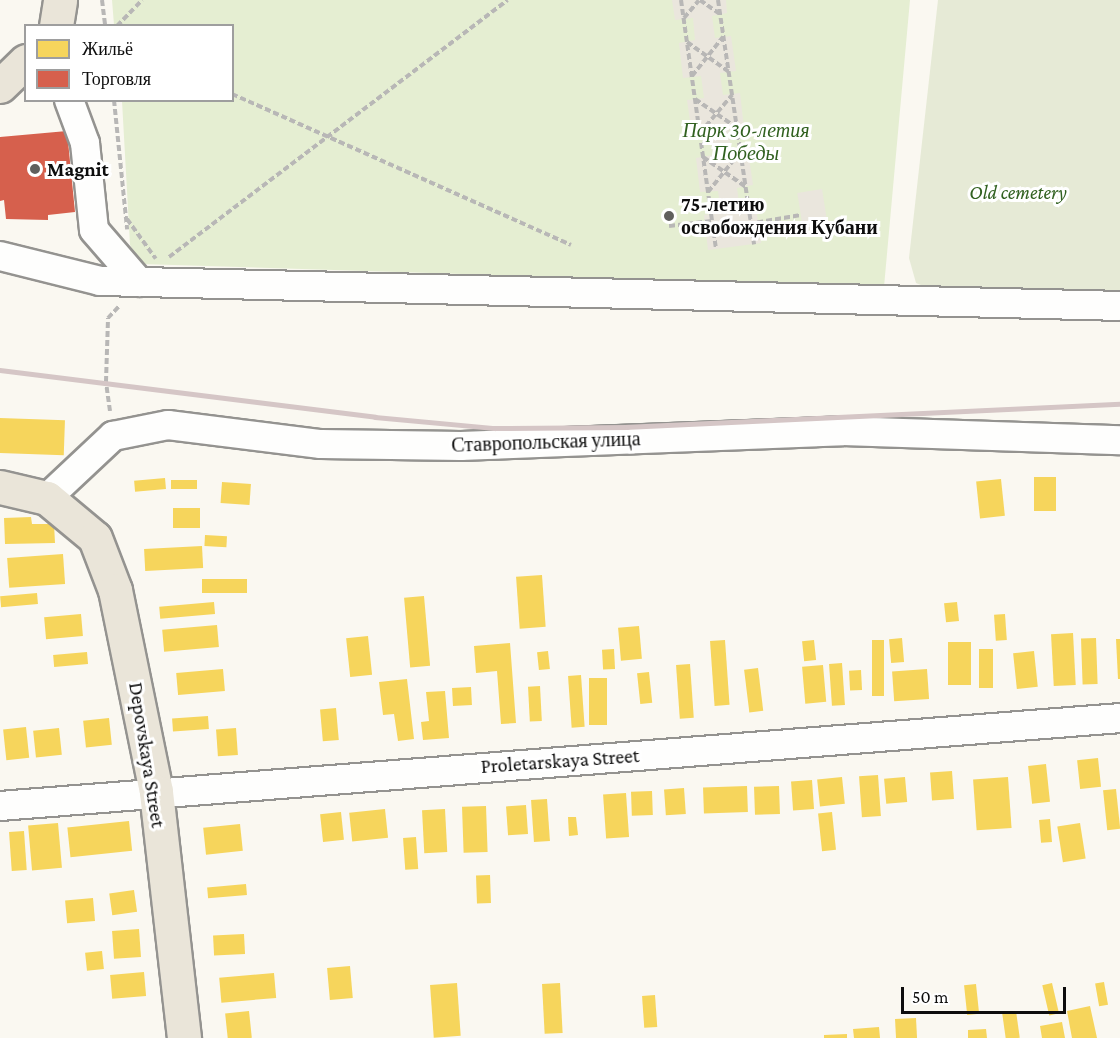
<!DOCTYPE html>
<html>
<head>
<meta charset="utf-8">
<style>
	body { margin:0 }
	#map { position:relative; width:1120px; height:1038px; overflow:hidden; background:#faf8f1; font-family:"Crimson Pro",serif }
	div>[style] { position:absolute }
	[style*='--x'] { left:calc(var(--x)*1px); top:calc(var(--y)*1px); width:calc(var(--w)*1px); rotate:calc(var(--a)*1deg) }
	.green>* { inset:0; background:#e5eed2 }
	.cemetery>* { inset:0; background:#e6ead6 }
	.plaza>* { inset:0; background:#eae6dd; transform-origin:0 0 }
	.homes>* { inset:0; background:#f6d55c; transform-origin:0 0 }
	.shops>* { inset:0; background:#d6604d }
	.path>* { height:4px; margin-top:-2px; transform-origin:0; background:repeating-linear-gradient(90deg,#b8b7b6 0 6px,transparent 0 9px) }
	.roads { filter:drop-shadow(2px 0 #949390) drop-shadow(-2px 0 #949390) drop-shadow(0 2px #949390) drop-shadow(0 -2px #949390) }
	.minor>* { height:28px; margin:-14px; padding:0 14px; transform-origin:14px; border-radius:14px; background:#fefefd }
	.major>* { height:33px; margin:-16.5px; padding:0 16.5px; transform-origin:16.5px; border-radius:16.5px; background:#eae5d9 }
	.rail>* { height:4.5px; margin:-2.25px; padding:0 2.25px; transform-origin:2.25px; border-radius:2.25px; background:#d5c6c6 }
	.dots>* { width:16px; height:16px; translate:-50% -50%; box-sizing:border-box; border:3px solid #fff; border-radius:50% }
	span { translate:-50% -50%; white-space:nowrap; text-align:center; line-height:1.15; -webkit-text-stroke:6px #fff; paint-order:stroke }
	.park-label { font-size:20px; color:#316120; font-style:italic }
	.poi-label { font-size:20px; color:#0d0d0d; font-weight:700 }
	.left { translate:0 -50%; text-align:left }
	.street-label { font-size:20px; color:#0d0d0d }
	.legend { position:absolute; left:24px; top:24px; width:210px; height:78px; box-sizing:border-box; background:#fff; border:2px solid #9e9e9e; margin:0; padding:8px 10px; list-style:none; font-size:18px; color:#0d0d0d }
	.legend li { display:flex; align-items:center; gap:12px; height:30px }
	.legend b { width:30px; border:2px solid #9e9e9e }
	.scale { position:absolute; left:901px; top:987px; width:165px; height:27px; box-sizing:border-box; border:3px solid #0d0d0d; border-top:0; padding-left:8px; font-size:18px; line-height:21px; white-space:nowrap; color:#0d0d0d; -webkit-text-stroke:4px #fff; paint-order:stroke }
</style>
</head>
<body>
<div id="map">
	<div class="green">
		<div style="clip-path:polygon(112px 0,910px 0,884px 287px,141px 264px,130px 245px,122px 101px,232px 100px,232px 26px,114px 25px)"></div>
	</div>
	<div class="cemetery">
		<div style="clip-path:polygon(938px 0,1120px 0,1120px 295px,941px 293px,916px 283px,909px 258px)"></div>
	</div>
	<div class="plaza">
		<div style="clip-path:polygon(672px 0,726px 0,727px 13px,712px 16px,715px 38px,731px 36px,736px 71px,720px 73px,723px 95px,740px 93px,744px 128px,729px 130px,731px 153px,748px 151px,753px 185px,737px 188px,740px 210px,756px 208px,761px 243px,708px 250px,704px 215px,721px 213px,718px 191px,700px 192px,696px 158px,713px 155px,710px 133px,692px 135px,687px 100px,704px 98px,701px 76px,683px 78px,679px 43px,695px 40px,693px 18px,675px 20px)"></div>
		<div style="left:822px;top:189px;width:38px;height:25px;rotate:81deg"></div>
	</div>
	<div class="homes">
		<div style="left:0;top:418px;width:65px;height:35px;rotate:2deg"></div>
		<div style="left:1056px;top:477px;width:34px;height:22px;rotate:90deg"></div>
		<div style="left:165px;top:478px;width:11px;height:31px;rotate:85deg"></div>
		<div style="left:1001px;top:479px;width:37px;height:25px;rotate:84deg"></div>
		<div style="left:171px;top:480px;width:26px;height:9px"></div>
		<div style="left:222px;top:482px;width:29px;height:21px;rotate:4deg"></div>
		<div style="left:200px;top:508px;width:20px;height:27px;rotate:90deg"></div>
		<div style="clip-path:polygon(31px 517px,32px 524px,54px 524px,55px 543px,5px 544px,4px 518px)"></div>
		<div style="left:205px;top:535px;width:22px;height:11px;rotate:3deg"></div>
		<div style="left:202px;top:546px;width:22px;height:58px;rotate:87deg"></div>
		<div style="left:63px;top:554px;width:30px;height:56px;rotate:86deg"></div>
		<div style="left:542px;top:575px;width:52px;height:26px;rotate:86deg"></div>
		<div style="left:247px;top:579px;width:14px;height:45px;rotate:90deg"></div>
		<div style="left:37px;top:593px;width:11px;height:37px;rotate:85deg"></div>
		<div style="left:424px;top:596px;width:70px;height:20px;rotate:85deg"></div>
		<div style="left:214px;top:602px;width:12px;height:55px;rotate:85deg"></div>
		<div style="left:957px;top:602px;width:19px;height:13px;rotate:84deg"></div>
		<div style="left:81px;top:614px;width:22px;height:37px;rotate:85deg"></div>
		<div style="left:1005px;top:614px;width:26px;height:11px;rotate:86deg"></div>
		<div style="left:217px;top:625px;width:22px;height:55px;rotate:85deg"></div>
		<div style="left:639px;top:626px;width:33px;height:21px;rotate:85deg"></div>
		<div style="left:1073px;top:633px;width:52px;height:22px;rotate:87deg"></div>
		<div style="left:368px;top:636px;width:39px;height:22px;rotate:84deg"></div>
		<div style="left:902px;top:638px;width:24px;height:13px;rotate:85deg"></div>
		<div style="left:1096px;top:638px;width:46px;height:15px;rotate:88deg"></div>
		<div style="clip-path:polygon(1116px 639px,1120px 639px,1120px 679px,1118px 679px)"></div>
		<div style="left:725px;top:640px;width:65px;height:15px;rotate:86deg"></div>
		<div style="left:814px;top:640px;width:20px;height:12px;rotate:84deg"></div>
		<div style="left:872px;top:640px;width:12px;height:56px"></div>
		<div style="left:948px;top:642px;width:23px;height:43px"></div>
		<div style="clip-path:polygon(510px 643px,516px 723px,501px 724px,497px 671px,476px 673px,474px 646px)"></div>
		<div style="left:614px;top:649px;width:20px;height:12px;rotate:87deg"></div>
		<div style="left:979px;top:649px;width:14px;height:39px"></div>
		<div style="left:548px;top:651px;width:18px;height:11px;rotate:84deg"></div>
		<div style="left:1034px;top:651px;width:36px;height:21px;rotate:84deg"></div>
		<div style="left:87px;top:652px;width:12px;height:34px;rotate:85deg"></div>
		<div style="left:842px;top:663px;width:42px;height:13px;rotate:86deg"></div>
		<div style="left:690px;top:664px;width:54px;height:14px;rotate:86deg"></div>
		<div style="left:823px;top:665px;width:37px;height:21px;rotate:85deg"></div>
		<div style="left:758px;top:668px;width:43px;height:14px;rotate:83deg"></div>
		<div style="left:223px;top:669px;width:22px;height:47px;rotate:85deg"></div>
		<div style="left:927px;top:669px;width:30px;height:35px;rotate:86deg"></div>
		<div style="left:861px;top:670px;width:20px;height:12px;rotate:87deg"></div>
		<div style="left:649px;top:672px;width:31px;height:12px;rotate:84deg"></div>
		<div style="left:581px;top:675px;width:52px;height:13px;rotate:86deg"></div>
		<div style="left:589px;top:678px;width:18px;height:47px"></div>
		<div style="clip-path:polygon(407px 679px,414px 739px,398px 741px,394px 714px,383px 715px,379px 682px)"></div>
		<div style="left:540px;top:686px;width:35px;height:12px;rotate:87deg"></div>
		<div style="left:471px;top:687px;width:18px;height:19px;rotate:87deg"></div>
		<div style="clip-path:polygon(445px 691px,449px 738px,423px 740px,421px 722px,429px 721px,426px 692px)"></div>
		<div style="left:336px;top:708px;width:32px;height:16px;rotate:85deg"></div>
		<div style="left:208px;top:716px;width:13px;height:36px;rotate:86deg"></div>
		<div style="left:109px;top:718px;width:27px;height:26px;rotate:84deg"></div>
		<div style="left:26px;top:727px;width:31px;height:23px;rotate:84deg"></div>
		<div style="left:59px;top:728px;width:27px;height:26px;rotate:84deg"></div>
		<div style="left:236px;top:728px;width:27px;height:20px;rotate:86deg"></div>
		<div style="left:1098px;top:758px;width:29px;height:21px;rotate:84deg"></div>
		<div style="left:1046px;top:764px;width:38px;height:18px;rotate:84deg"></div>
		<div style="left:952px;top:771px;width:28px;height:22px;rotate:86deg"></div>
		<div style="left:878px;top:775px;width:41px;height:19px;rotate:86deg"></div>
		<div style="left:842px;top:777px;width:27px;height:25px;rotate:84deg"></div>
		<div style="left:905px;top:777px;width:25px;height:21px;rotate:85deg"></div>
		<div style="left:1008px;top:777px;width:51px;height:35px;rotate:86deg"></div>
		<div style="left:812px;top:780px;width:29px;height:21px;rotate:86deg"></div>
		<div style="left:747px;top:786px;width:26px;height:44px;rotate:88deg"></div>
		<div style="left:779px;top:786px;width:28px;height:25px;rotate:88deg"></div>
		<div style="left:684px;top:788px;width:26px;height:20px;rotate:86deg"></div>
		<div style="left:1116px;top:789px;width:40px;height:13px;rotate:84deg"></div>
		<div style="left:652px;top:791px;width:24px;height:21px;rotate:88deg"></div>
		<div style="left:626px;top:793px;width:44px;height:23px;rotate:86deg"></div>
		<div style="left:547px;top:799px;width:42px;height:16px;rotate:86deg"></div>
		<div style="left:526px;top:805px;width:29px;height:20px;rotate:86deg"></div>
		<div style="left:486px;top:806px;width:46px;height:24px;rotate:88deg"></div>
		<div style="left:385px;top:809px;width:29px;height:36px;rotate:84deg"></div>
		<div style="left:445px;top:809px;width:43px;height:23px;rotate:87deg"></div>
		<div style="left:341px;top:812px;width:28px;height:21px;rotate:84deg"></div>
		<div style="left:832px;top:812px;width:38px;height:14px;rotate:84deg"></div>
		<div style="clip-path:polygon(568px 817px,576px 817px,578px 835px,569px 836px)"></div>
		<div style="left:1050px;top:819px;width:23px;height:11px;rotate:85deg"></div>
		<div style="left:129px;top:821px;width:30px;height:62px;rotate:84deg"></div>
		<div style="left:58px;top:823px;width:45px;height:30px;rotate:85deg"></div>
		<div style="left:1080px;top:823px;width:36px;height:23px;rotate:81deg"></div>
		<div style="left:240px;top:824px;width:27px;height:37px;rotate:84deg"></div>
		<div style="left:24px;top:831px;width:39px;height:15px;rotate:86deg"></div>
		<div style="left:416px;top:837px;width:32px;height:13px;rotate:86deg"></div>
		<div style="left:490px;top:875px;width:28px;height:14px;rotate:88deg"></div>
		<div style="left:246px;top:884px;width:11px;height:39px;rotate:85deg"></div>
		<div style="left:134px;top:890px;width:22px;height:25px;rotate:82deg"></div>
		<div style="left:93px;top:898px;width:23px;height:28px;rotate:85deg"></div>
		<div style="left:139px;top:929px;width:28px;height:27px;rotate:86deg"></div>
		<div style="left:244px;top:934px;width:20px;height:31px;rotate:87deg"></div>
		<div style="left:102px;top:951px;width:18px;height:17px;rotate:84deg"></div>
		<div style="left:350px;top:966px;width:32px;height:23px;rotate:85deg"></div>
		<div style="left:144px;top:972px;width:24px;height:34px;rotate:85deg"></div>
		<div style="left:274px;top:973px;width:25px;height:55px;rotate:85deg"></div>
		<div style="left:1104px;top:982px;width:23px;height:9px;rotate:80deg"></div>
		<div style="left:457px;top:983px;width:53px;height:27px;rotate:86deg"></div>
		<div style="left:560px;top:983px;width:50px;height:18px;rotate:87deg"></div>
		<div style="left:1052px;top:983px;width:31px;height:10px;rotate:77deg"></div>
		<div style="left:976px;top:984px;width:30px;height:12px;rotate:84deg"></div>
		<div style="left:655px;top:995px;width:32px;height:13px;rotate:86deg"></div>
		<div style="clip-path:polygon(1090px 1006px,1097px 1038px,1072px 1038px,1067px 1011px)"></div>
		<div style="left:249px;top:1011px;width:27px;height:24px;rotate:84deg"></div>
		<div style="left:1016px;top:1011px;width:27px;height:14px;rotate:82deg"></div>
		<div style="left:916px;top:1018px;width:20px;height:21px;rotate:87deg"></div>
		<div style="clip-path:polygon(1062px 1022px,1065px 1038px,1042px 1038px,1040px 1026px)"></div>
		<div style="clip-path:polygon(879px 1027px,880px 1038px,854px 1038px,853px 1029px)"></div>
		<div style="clip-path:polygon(986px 1029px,987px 1038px,968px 1038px,968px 1030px)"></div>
		<div style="clip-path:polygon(847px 1034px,847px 1038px,824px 1038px,824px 1035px)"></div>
	</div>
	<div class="shops">
		<div style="clip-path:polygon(67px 131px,75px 212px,48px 215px,48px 220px,6px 219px,4px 200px,0 201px,0 137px)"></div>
	</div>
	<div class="path">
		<div style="--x:102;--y:0;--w:26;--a:83"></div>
		<div style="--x:681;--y:0;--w:251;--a:82"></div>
		<div style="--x:700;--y:0;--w:24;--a:35"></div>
		<div style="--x:718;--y:0;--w:247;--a:81.6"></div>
		<div style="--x:684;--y:18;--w:23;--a:-50"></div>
		<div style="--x:117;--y:26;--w:36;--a:-46"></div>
		<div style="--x:687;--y:42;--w:52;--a:35.5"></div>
		<div style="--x:692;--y:76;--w:50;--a:-51.5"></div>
		<div style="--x:232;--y:94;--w:371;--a:24"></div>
		<div style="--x:695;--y:99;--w:51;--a:34.6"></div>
		<div style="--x:114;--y:100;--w:130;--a:84.2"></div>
		<div style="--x:700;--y:133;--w:50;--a:-49.9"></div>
		<div style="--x:703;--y:157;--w:52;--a:34.9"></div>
		<div style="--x:708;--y:192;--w:51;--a:-51.3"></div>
		<div style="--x:127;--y:219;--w:49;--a:54.1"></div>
		<div style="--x:669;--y:226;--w:43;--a:-6.6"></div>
		<div style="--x:713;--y:230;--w:89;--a:-9.7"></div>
		<div style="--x:169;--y:257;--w:425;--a:-37.2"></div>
		<div style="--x:110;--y:411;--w:29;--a:-98"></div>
		<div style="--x:106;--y:382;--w:64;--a:-88.2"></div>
		<div style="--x:108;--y:318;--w:16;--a:-47"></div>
	</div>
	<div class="roads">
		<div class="minor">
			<div style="--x:69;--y:100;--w:46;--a:69.6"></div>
			<div style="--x:85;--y:143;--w:87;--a:84.1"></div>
			<div style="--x:94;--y:230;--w:69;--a:49.1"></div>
			<div style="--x:0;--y:256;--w:103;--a:14"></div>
			<div style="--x:100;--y:281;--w:1020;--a:1.4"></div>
			<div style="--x:47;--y:498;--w:91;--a:-43.2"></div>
			<div style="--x:113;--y:436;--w:56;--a:-11.3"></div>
			<div style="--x:168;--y:425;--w:154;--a:7.1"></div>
			<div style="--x:321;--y:444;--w:140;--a:0.8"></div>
			<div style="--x:461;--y:446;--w:382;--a:-2.2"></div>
			<div style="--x:843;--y:431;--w:277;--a:1.9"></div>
			<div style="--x:0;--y:806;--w:1123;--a:-4.49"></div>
		</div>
		<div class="major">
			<div style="--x:56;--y:26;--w:26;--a:-81"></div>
			<div style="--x:0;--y:86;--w:36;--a:-44"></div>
			<div style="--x:0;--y:487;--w:48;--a:13.2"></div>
			<div style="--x:47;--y:498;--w:62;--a:39.8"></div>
			<div style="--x:95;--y:538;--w:56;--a:69"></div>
			<div style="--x:115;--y:590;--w:206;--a:78.5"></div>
			<div style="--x:156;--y:792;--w:248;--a:83.5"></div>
		</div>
	</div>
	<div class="rail">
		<div style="--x:0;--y:370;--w:378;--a:7.1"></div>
		<div style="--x:375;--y:417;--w:120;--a:5.3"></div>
		<div style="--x:494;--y:428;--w:133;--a:-0.4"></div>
		<div style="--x:627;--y:427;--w:494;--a:-2.7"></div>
	</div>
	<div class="dots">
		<div style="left:35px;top:169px;background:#605f5d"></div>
		<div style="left:669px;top:216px;background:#605f5d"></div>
	</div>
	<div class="park-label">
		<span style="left:746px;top:142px">Парк 30-летия<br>Победы</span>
		<span style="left:1018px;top:192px">Old cemetery</span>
	</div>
	<div class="poi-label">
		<span class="left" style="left:47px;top:169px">Magnit</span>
		<span class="left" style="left:681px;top:216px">75-летию<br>освобождения Кубани</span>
	</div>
	<div class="street-label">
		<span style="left:546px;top:442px;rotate:-2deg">Ставропольская улица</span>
		<span style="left:147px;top:755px;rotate:81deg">Depovskaya Street</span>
		<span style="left:560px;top:761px;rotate:-4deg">Proletarskaya Street</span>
	</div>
	<ul class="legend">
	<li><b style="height:16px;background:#f6d55c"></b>Жильё</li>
	<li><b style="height:16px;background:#d6604d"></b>Торговля</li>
	</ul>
	<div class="scale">50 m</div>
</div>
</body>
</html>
